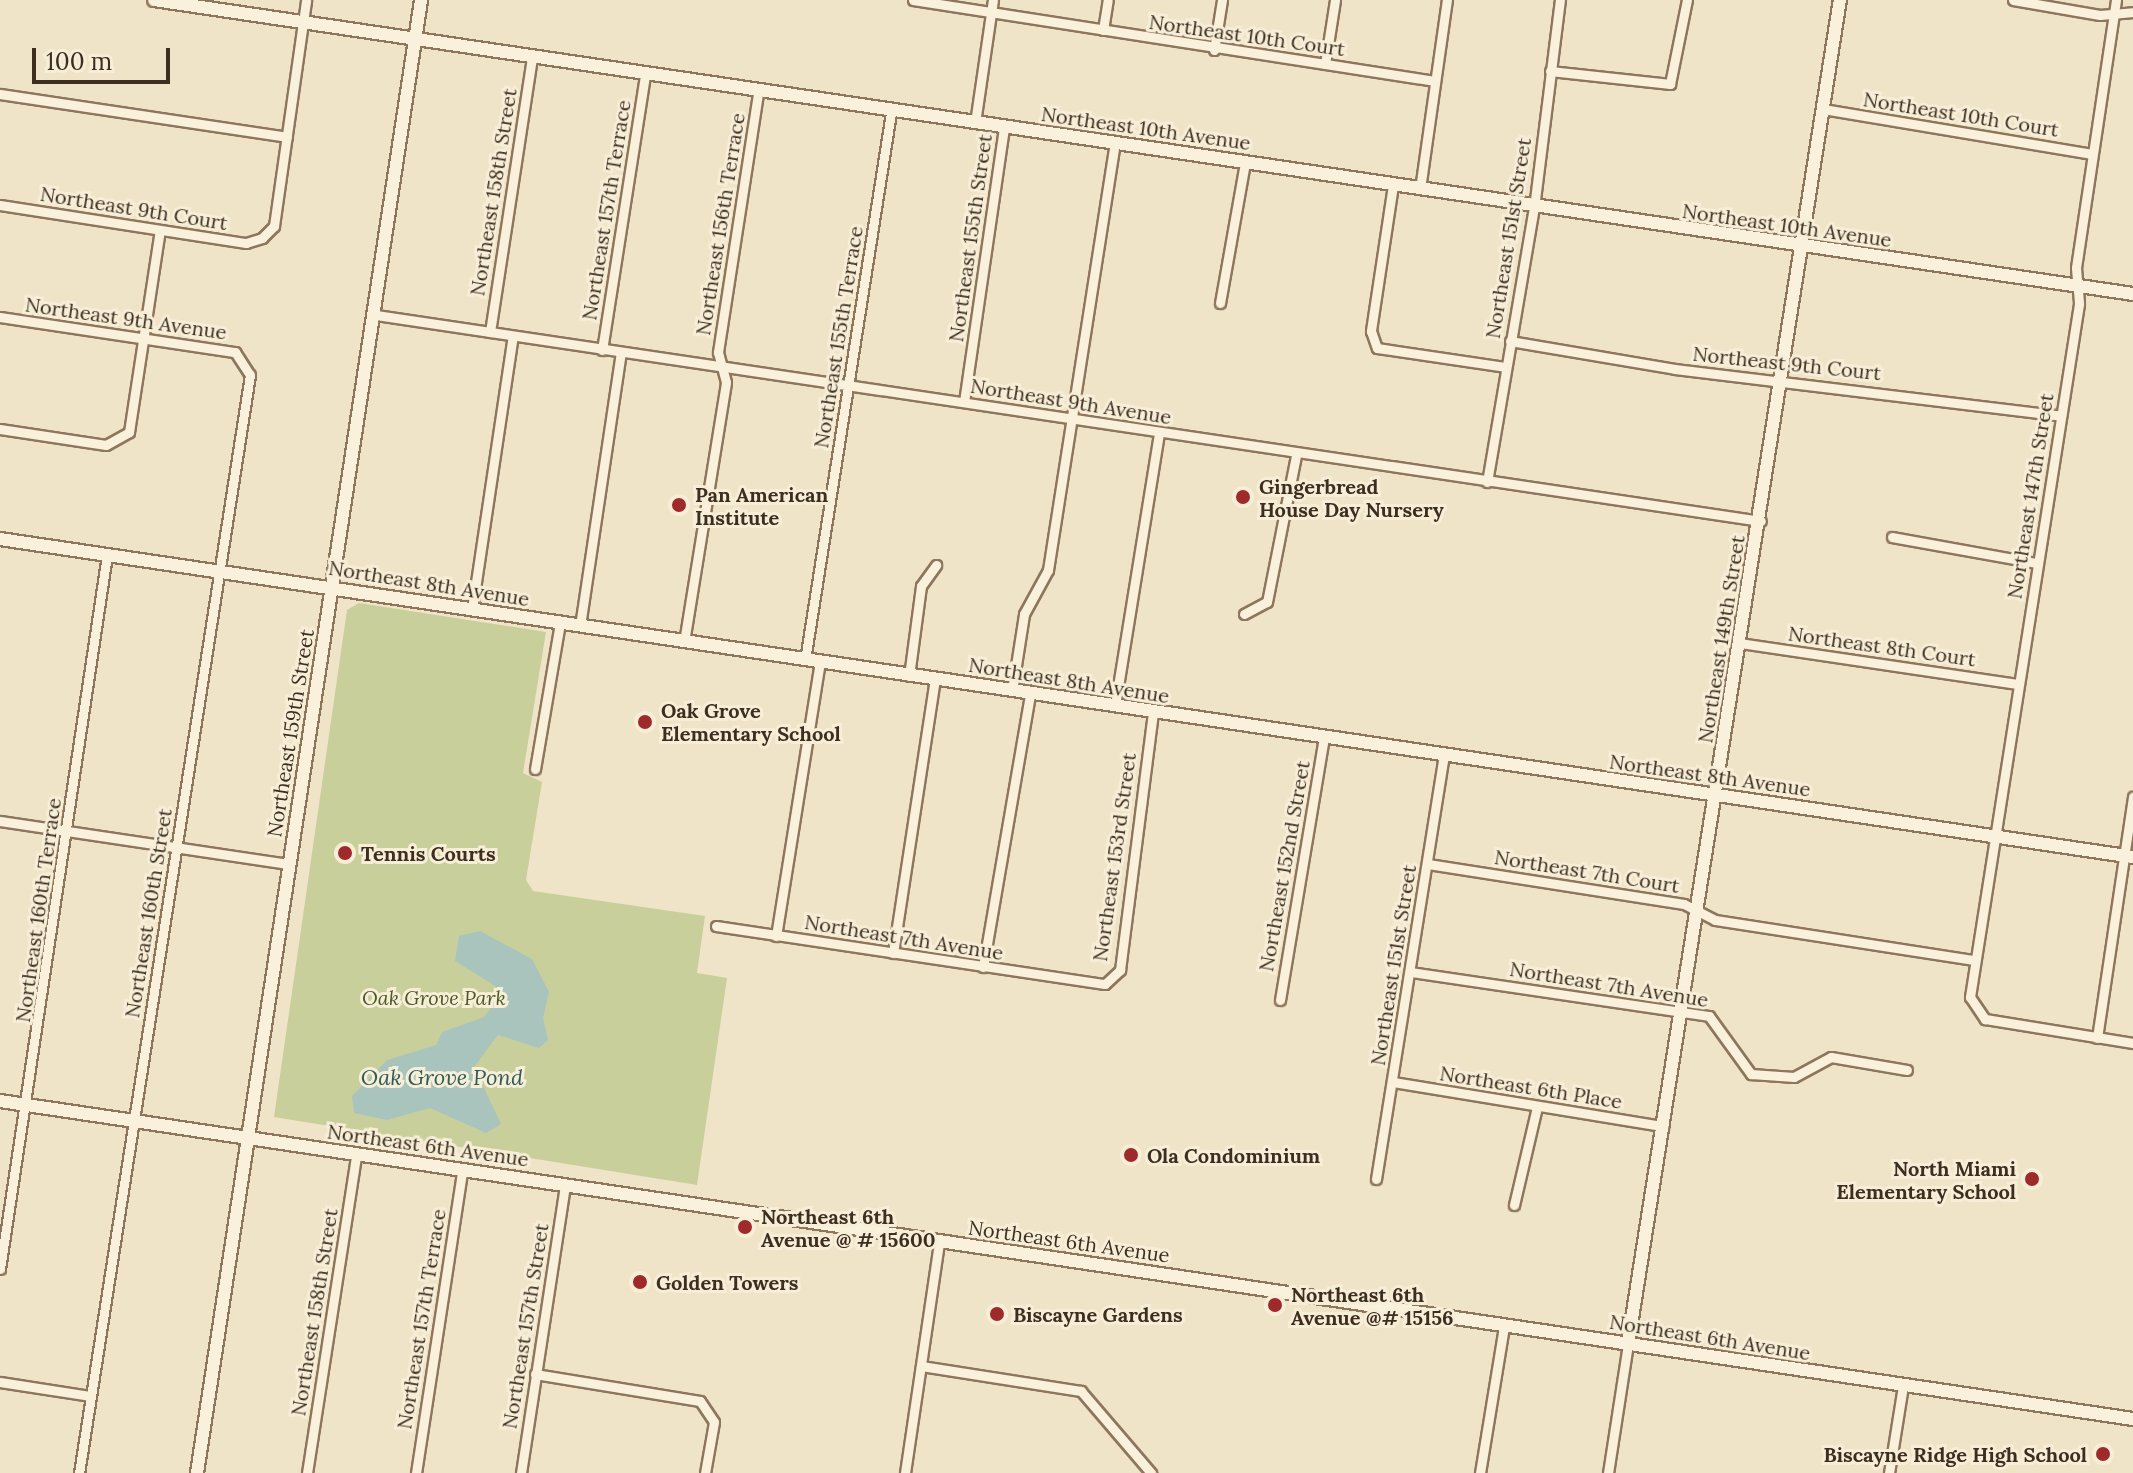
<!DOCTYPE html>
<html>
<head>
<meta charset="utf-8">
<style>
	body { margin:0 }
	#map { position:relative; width:2133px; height:1473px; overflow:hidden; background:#f0e4c8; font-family:Lora,serif }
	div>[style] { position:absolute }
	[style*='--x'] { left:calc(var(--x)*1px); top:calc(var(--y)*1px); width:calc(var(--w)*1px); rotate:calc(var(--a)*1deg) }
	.green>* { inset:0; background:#c9cf9b }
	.water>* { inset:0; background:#a9c4bc }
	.roads { filter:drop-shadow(2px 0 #8d765c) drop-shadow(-2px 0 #8d765c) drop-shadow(0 2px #8d765c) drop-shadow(0 -2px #8d765c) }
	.street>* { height:9px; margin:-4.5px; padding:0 4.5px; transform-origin:4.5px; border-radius:4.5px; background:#faf1dc }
	.secondary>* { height:12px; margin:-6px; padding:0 6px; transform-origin:6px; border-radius:6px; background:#faf1dc }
	.dots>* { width:22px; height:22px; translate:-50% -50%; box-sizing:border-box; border:4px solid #f7eed8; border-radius:50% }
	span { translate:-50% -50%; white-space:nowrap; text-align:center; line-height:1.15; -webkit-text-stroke:6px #f7eed8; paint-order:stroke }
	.street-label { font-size:20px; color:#3d2e20 }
	.poi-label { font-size:20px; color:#3d2e20; font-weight:700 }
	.left { translate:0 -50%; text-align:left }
	.right { translate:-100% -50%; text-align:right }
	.park-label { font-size:20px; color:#4d5a26; font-style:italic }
	.water-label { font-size:22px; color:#2f5d5a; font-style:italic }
	.scale { position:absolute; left:32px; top:48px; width:138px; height:36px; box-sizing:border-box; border:4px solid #3d2e20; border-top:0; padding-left:10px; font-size:24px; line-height:28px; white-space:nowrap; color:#3d2e20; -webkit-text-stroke:6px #f7eed8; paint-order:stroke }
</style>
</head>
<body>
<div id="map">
	<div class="green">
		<div style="clip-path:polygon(359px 603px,546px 632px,523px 773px,542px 782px,526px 880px,533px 891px,705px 916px,697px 973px,727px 978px,697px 1185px,274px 1117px,347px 610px)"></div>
	</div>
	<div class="water">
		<div style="clip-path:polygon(480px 931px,532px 959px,549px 992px,543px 1018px,548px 1040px,539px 1048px,498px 1035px,474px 1067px,501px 1124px,486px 1133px,430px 1108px,387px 1120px,354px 1113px,352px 1096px,387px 1060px,436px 1045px,442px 1032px,484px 1017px,495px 1002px,500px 989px,455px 961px,459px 936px)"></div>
	</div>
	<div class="roads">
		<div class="street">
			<div style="--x:913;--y:0;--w:528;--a:8.82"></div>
			<div style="--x:2013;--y:0;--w:88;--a:9.8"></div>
			<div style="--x:2100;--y:15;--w:33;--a:-5"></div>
			<div style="--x:2116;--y:0;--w:271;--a:98.5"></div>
			<div style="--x:2076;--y:268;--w:36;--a:85"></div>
			<div style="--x:2079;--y:304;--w:702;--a:98.94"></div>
			<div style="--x:1970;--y:997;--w:27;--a:56"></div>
			<div style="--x:1985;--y:1019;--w:150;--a:9.2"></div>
			<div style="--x:1103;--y:30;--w:30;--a:-81"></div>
			<div style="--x:1214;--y:50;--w:51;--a:-80.9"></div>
			<div style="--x:1325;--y:64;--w:65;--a:-81.1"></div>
			<div style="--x:1550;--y:71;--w:121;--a:6.2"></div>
			<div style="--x:1670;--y:84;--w:86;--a:-78.6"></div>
			<div style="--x:0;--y:94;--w:290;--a:8.5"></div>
			<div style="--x:1823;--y:109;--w:273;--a:9.5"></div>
			<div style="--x:975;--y:123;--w:124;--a:-81.7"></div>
			<div style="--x:1393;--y:185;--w:148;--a:98.6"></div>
			<div style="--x:1371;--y:331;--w:18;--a:71"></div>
			<div style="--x:1377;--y:348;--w:129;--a:8.4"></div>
			<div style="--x:1420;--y:189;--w:191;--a:-81.9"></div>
			<div style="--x:0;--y:205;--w:249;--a:8.8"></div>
			<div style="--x:246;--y:243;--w:17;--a:-17"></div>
			<div style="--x:262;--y:238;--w:17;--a:-45"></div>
			<div style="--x:274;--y:226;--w:228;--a:-81.9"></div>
			<div style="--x:1220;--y:303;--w:143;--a:-79.9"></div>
			<div style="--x:376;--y:315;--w:1400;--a:8.46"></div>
			<div style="--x:0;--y:317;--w:238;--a:8.5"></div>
			<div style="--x:235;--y:352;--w:27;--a:57"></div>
			<div style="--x:250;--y:375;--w:1111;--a:98.85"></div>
			<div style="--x:490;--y:332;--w:278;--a:-81.3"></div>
			<div style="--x:1510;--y:341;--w:167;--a:9.6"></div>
			<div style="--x:1675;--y:369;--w:389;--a:6.9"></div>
			<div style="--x:602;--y:350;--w:278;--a:-81.1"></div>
			<div style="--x:964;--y:402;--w:278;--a:-81.7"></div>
			<div style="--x:0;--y:429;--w:107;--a:8.6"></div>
			<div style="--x:106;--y:445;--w:26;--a:-29"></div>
			<div style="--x:129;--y:432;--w:204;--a:-81.3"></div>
			<div style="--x:1487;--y:482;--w:278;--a:-80.3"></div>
			<div style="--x:1534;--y:208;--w:210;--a:-82.9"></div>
			<div style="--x:1892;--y:537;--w:147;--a:10.2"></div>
			<div style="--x:472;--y:609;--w:276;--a:-81.5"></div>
			<div style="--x:1244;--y:614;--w:26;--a:-28"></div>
			<div style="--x:1267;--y:602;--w:150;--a:-78.8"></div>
			<div style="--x:580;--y:626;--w:276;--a:-81.5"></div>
			<div style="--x:684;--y:642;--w:263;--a:-80.8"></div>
			<div style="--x:726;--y:382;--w:31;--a:-105"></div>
			<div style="--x:718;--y:352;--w:261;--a:-81.2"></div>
			<div style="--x:1740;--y:643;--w:281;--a:8.4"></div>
			<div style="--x:805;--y:660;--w:554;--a:-81.07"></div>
			<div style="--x:909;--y:676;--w:91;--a:-82.4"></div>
			<div style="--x:921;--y:586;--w:26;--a:-54"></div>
			<div style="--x:1012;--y:691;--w:78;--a:-81.1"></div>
			<div style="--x:1024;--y:614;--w:50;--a:-61.4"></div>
			<div style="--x:1048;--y:570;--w:432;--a:-81.1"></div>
			<div style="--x:1115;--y:705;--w:276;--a:-80.8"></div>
			<div style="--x:535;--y:769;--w:148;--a:-80.3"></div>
			<div style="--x:0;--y:821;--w:292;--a:8.5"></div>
			<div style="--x:1428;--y:864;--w:259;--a:8.9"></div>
			<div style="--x:1684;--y:904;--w:35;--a:27"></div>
			<div style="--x:1715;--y:920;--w:261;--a:8.8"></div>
			<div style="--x:716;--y:926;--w:393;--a:8.5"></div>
			<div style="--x:1105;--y:984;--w:21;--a:-43"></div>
			<div style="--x:1120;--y:970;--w:259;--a:-82.7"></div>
			<div style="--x:776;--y:936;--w:278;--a:-80.9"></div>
			<div style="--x:893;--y:953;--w:276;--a:-81.3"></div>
			<div style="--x:983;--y:967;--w:277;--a:-80.2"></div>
			<div style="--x:1411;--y:972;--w:301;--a:8.4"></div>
			<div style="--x:1709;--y:1016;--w:72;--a:54.1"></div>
			<div style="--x:1751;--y:1074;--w:43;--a:4"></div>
			<div style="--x:1794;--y:1077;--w:42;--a:-28.4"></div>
			<div style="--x:1831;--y:1057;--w:77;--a:9.7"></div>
			<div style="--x:1280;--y:1000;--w:266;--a:-80.5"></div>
			<div style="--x:2097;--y:1038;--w:244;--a:-81.5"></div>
			<div style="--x:1393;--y:1082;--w:274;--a:9.3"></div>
			<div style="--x:1376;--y:1179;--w:429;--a:-80.9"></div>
			<div style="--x:1514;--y:1205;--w:101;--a:-76.8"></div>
			<div style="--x:0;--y:1269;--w:722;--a:-81.48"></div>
			<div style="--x:921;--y:1366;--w:162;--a:8.9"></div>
			<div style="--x:1081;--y:1391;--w:108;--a:49.5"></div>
			<div style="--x:535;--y:1374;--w:167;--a:9.3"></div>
			<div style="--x:700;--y:1401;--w:25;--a:56"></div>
			<div style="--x:714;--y:1422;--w:52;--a:100"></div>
			<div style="--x:0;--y:1382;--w:91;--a:8.8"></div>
			<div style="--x:307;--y:1473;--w:321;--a:-81.2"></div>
			<div style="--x:416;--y:1473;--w:305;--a:-81.3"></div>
			<div style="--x:521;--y:1473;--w:292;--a:-81.3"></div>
			<div style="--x:905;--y:1473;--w:233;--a:-81.6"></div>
			<div style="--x:1480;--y:1473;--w:149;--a:-80.7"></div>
			<div style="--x:1608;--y:1473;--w:131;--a:-81.2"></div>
			<div style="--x:1889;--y:1473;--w:88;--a:-80.9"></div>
		</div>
		<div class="secondary">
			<div style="--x:154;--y:0;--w:2001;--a:8.45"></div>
			<div style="--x:0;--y:539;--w:2157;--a:8.48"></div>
			<div style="--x:0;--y:1101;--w:2157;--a:8.48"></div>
			<div style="--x:1628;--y:1344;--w:1361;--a:-81.04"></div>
			<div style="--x:197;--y:1473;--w:1490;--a:-81.35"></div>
		</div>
	</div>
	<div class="dots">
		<div style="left:1243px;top:497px;background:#9e2a2b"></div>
		<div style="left:679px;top:505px;background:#9e2a2b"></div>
		<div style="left:645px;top:722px;background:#9e2a2b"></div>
		<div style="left:345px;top:853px;background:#9e2a2b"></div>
		<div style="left:1131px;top:1155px;background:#9e2a2b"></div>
		<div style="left:2032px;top:1179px;background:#9e2a2b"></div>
		<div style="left:745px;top:1227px;background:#9e2a2b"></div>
		<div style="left:640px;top:1282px;background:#9e2a2b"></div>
		<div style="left:1275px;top:1305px;background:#9e2a2b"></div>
		<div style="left:997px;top:1314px;background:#9e2a2b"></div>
		<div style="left:2103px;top:1454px;background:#9e2a2b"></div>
	</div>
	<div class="street-label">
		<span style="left:1247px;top:35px;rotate:8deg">Northeast 10th Court</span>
		<span style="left:1961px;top:114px;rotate:9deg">Northeast 10th Court</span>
		<span style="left:1146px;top:128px;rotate:8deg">Northeast 10th Avenue</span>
		<span style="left:493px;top:192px;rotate:-81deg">Northeast 158th Street</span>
		<span style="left:134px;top:208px;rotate:9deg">Northeast 9th Court</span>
		<span style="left:606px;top:210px;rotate:-81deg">Northeast 157th Terrace</span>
		<span style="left:720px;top:224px;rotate:-81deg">Northeast 156th Terrace</span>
		<span style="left:1787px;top:225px;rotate:8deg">Northeast 10th Avenue</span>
		<span style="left:970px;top:238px;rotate:-82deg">Northeast 155th Street</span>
		<span style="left:1508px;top:238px;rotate:-81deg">Northeast 151st Street</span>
		<span style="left:126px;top:318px;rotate:8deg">Northeast 9th Avenue</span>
		<span style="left:838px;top:337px;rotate:-81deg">Northeast 155th Terrace</span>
		<span style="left:1787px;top:363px;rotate:6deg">Northeast 9th Court</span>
		<span style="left:1071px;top:401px;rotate:9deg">Northeast 9th Avenue</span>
		<span style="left:2030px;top:496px;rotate:-81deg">Northeast 147th Street</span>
		<span style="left:429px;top:583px;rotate:9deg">Northeast 8th Avenue</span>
		<span style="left:1721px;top:639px;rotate:-81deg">Northeast 149th Street</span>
		<span style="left:1882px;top:646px;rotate:8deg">Northeast 8th Court</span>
		<span style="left:1069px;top:680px;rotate:9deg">Northeast 8th Avenue</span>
		<span style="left:290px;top:733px;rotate:-81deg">Northeast 159th Street</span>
		<span style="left:1710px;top:775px;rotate:8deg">Northeast 8th Avenue</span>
		<span style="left:1114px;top:857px;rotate:-82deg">Northeast 153rd Street</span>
		<span style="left:1284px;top:866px;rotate:-80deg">Northeast 152nd Street</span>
		<span style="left:1587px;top:871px;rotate:9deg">Northeast 7th Court</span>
		<span style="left:38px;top:910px;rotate:-82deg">Northeast 160th Terrace</span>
		<span style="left:148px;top:913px;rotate:-81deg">Northeast 160th Street</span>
		<span style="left:904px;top:937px;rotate:9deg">Northeast 7th Avenue</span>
		<span style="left:1393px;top:965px;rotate:-81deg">Northeast 151st Street</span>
		<span style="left:1609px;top:984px;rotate:9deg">Northeast 7th Avenue</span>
		<span style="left:1531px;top:1087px;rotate:9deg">Northeast 6th Place</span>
		<span style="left:428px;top:1145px;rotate:8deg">Northeast 6th Avenue</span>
		<span style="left:1069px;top:1241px;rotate:8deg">Northeast 6th Avenue</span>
		<span style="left:314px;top:1312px;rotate:-81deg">Northeast 158th Street</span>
		<span style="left:421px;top:1319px;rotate:-81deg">Northeast 157th Terrace</span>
		<span style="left:525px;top:1326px;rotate:-81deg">Northeast 157th Street</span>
		<span style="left:1710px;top:1337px;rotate:9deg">Northeast 6th Avenue</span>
	</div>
	<div class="poi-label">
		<span class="left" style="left:1259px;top:498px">Gingerbread<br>House Day Nursery</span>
		<span class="left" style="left:695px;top:506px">Pan American<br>Institute</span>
		<span class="left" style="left:661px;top:722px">Oak Grove<br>Elementary School</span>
		<span class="left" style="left:361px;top:853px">Tennis Courts</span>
		<span class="left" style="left:1147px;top:1155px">Ola Condominium</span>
		<span class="right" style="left:2016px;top:1180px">North Miami<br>Elementary School</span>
		<span class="left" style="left:761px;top:1228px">Northeast 6th<br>Avenue @ # 15600</span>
		<span class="left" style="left:656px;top:1282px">Golden Towers</span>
		<span class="left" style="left:1291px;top:1306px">Northeast 6th<br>Avenue @# 15156</span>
		<span class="left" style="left:1013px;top:1314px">Biscayne Gardens</span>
		<span class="right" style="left:2087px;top:1454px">Biscayne Ridge High School</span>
	</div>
	<div class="park-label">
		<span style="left:434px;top:997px">Oak Grove Park</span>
	</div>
	<div class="water-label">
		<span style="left:442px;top:1078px">Oak Grove Pond</span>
	</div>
	<div class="scale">100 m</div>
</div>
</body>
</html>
